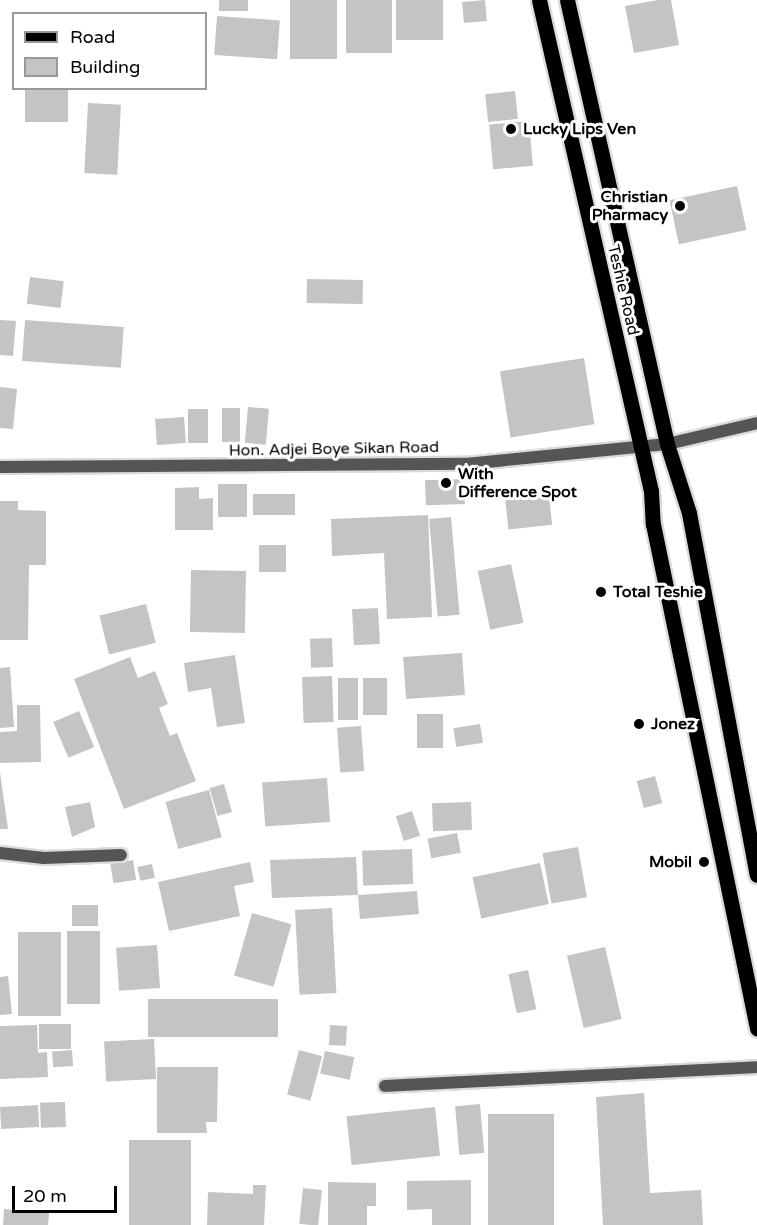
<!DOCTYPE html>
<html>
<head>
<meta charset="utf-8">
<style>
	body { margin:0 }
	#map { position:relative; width:757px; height:1225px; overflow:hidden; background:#fff; font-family:"Varela Round",sans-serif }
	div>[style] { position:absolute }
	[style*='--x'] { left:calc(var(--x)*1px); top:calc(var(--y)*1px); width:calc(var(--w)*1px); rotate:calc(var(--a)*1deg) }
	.building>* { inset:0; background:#c4c4c4; transform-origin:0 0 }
	.roads { filter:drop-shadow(2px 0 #dbdbdb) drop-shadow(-2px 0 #dbdbdb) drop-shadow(0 2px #dbdbdb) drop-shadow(0 -2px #dbdbdb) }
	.minor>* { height:12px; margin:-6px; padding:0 6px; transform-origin:6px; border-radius:6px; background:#555 }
	.tertiary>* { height:12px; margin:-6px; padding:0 6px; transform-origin:6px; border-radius:6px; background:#555 }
	.primary>* { height:15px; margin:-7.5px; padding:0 7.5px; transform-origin:7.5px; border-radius:7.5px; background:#000 }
	.dots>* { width:16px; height:16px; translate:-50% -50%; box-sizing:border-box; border:3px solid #fff; border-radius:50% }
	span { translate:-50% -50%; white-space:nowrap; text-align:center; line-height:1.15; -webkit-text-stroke:6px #fff; paint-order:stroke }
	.poi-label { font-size:16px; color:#000; font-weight:700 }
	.left { translate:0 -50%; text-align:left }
	.right { translate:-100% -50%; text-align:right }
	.street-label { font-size:16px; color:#000 }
	.legend { position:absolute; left:12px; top:12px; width:195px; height:78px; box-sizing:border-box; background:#fff; border:2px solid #999; margin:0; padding:8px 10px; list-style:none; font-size:18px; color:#000 }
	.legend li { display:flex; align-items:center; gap:12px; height:30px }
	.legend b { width:30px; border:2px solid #999 }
	.scale { position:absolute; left:12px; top:1186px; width:105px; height:27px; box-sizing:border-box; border:3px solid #000; border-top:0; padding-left:8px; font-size:18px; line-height:21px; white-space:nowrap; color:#000; -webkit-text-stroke:4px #fff; paint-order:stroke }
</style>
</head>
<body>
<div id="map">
	<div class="building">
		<div style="left:219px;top:0;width:29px;height:11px"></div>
		<div style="left:290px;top:0;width:47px;height:59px"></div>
		<div style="left:346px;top:0;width:46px;height:53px"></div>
		<div style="left:396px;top:0;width:47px;height:40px"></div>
		<div style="left:485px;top:0;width:21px;height:23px;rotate:85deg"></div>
		<div style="clip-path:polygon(658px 0,671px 0,679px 45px,634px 53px,625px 6px)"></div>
		<div style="left:217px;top:16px;width:63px;height:39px;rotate:4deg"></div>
		<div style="left:25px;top:88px;width:43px;height:34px"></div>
		<div style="left:515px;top:91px;width:28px;height:30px;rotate:84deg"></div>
		<div style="left:88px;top:103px;width:33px;height:70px;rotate:3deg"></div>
		<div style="left:529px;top:121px;width:45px;height:40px;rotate:85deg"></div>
		<div style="left:737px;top:186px;width:45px;height:69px;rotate:78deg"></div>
		<div style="left:30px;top:277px;width:34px;height:27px;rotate:7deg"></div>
		<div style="left:307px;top:279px;width:56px;height:24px;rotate:1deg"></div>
		<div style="clip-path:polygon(0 320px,16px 321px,13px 356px,0 355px)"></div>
		<div style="left:25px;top:320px;width:99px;height:41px;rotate:4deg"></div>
		<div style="left:584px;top:358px;width:67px;height:85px;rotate:81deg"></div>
		<div style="clip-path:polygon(0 387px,17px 389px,13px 429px,0 428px)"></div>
		<div style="left:248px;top:407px;width:21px;height:36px;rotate:5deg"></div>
		<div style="left:222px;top:408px;width:18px;height:34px"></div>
		<div style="left:208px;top:409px;width:34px;height:20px;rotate:90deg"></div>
		<div style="left:184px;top:417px;width:26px;height:29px;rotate:86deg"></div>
		<div style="left:464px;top:479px;width:25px;height:39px;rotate:88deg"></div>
		<div style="left:247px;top:484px;width:33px;height:29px;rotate:90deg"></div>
		<div style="clip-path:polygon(199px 487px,199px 499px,213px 498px,213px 530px,175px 530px,175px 488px)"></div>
		<div style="left:295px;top:494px;width:21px;height:42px;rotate:90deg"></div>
		<div style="left:549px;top:495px;width:30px;height:44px;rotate:84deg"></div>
		<div style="clip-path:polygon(0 501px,18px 501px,18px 510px,46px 511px,46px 565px,29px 565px,28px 640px,0 640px)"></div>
		<div style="clip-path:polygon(428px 515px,432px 617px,387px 619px,384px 553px,332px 556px,331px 519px)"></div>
		<div style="left:451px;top:517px;width:98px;height:22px;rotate:85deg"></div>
		<div style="left:259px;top:545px;width:27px;height:27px"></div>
		<div style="left:511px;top:564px;width:60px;height:34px;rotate:78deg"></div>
		<div style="left:191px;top:570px;width:55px;height:62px;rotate:1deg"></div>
		<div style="left:146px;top:604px;width:40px;height:48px;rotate:76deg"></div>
		<div style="left:378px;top:608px;width:36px;height:26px;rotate:87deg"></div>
		<div style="left:332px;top:638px;width:29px;height:22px;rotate:88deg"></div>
		<div style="left:462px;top:653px;width:42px;height:59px;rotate:86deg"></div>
		<div style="clip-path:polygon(235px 655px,245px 723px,217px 727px,211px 688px,188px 692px,184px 663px)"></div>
		<div style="clip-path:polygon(130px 657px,138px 678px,155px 671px,168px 704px,159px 708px,170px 736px,177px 733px,196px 781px,124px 809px,74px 679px)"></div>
		<div style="clip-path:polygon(10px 667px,14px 727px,0 728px,0 668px)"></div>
		<div style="left:332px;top:676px;width:46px;height:30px;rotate:88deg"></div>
		<div style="left:338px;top:678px;width:20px;height:42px"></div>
		<div style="left:363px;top:678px;width:24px;height:37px"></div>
		<div style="clip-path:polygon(17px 705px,40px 705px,41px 762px,0 763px,0 732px,17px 731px)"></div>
		<div style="left:79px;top:711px;width:39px;height:28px;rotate:67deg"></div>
		<div style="left:417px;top:714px;width:26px;height:34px"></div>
		<div style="left:480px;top:724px;width:19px;height:27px;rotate:81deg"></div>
		<div style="left:361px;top:726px;width:45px;height:24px;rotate:86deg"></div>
		<div style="clip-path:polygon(0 772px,8px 829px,0 829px)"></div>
		<div style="left:655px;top:776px;width:28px;height:19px;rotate:75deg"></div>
		<div style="left:327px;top:778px;width:44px;height:65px;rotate:86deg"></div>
		<div style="left:224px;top:784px;width:29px;height:15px;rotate:74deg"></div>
		<div style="left:209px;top:790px;width:49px;height:45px;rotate:75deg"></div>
		<div style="clip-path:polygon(90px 802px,95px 827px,72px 837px,65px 807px)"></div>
		<div style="left:471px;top:802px;width:28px;height:39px;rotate:88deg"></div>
		<div style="left:412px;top:811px;width:26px;height:17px;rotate:72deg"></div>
		<div style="left:457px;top:833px;width:20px;height:30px;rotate:79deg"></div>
		<div style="left:578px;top:847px;width:51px;height:36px;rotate:80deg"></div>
		<div style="left:412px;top:849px;width:35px;height:50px;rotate:88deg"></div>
		<div style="clip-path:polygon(356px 857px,358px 895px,417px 891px,419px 914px,360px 919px,358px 895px,272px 898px,270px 860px)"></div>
		<div style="left:133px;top:860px;width:20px;height:23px;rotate:81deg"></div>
		<div style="clip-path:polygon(250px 862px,254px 882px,234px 886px,240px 916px,169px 931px,158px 882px)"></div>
		<div style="left:540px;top:863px;width:42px;height:69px;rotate:78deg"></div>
		<div style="left:152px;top:864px;width:14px;height:15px;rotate:78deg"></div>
		<div style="left:72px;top:905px;width:26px;height:21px"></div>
		<div style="left:332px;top:908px;width:85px;height:37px;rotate:87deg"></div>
		<div style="left:252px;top:913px;width:41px;height:65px;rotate:16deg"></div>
		<div style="left:67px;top:931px;width:33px;height:73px"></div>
		<div style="left:18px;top:932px;width:43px;height:84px"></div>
		<div style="left:157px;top:945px;width:43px;height:41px;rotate:86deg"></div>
		<div style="left:605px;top:947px;width:74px;height:39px;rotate:77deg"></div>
		<div style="left:528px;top:970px;width:40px;height:20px;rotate:78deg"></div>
		<div style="clip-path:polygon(8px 976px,12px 1014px,0 1015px,0 977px)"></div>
		<div style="left:148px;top:999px;width:130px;height:38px"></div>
		<div style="left:39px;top:1024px;width:32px;height:25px"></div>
		<div style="clip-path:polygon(37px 1025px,38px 1053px,47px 1052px,48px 1077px,0 1079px,0 1026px)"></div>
		<div style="left:330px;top:1025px;width:17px;height:20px;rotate:3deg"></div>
		<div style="left:154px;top:1039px;width:40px;height:50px;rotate:87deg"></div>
		<div style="left:72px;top:1050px;width:16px;height:20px;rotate:86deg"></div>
		<div style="left:299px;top:1050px;width:24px;height:46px;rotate:15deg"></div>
		<div style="left:325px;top:1051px;width:30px;height:23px;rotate:12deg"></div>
		<div style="clip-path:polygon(157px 1067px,218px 1067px,217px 1122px,206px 1122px,207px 1133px,157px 1133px)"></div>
		<div style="clip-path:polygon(644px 1093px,650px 1193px,701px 1190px,703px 1225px,603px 1225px,596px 1097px)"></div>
		<div style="left:65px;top:1102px;width:25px;height:25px;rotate:88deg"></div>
		<div style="left:480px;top:1104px;width:49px;height:25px;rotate:85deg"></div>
		<div style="left:38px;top:1105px;width:22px;height:38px;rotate:87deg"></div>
		<div style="left:435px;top:1107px;width:49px;height:89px;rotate:84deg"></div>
		<div style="left:488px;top:1114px;width:66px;height:111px"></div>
		<div style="left:129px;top:1140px;width:62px;height:85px"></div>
		<div style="clip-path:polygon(471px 1180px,471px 1225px,432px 1225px,432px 1209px,407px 1210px,407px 1181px)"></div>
		<div style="clip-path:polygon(328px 1182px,376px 1183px,376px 1206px,367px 1206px,367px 1225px,328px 1225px)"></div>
		<div style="clip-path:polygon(253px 1185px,266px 1185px,264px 1225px,207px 1225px,208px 1192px,253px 1194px)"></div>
		<div style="left:303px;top:1188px;width:19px;height:36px;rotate:6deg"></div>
		<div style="clip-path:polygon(4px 1209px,49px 1213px,48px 1225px,3px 1225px)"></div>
	</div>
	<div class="roads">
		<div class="minor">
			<div style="--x:0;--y:467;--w:466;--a:-0.4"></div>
			<div style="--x:466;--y:464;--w:202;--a:-5.7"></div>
			<div style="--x:0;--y:853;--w:44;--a:6.5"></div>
			<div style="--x:44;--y:858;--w:77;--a:-2.2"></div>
			<div style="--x:385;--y:1086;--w:372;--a:-2.9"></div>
		</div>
		<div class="tertiary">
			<div style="--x:667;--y:444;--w:92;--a:-13.1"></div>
		</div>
		<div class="primary">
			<div style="--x:539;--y:0;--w:504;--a:77.15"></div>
			<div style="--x:651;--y:491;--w:33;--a:87"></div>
			<div style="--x:653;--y:524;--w:515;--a:78.34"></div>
			<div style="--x:567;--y:0;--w:455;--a:77.3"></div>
			<div style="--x:667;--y:444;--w:72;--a:72.3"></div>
			<div style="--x:689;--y:513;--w:368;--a:79.4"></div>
		</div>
	</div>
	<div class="dots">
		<div style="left:511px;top:129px;background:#000"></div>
		<div style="left:680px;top:206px;background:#000"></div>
		<div style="left:446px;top:483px;background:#000"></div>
		<div style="left:601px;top:592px;background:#000"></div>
		<div style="left:639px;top:724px;background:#000"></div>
		<div style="left:704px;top:862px;background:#000"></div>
	</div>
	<div class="poi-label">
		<span class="left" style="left:523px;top:129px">Lucky Lips Ven</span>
		<span class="right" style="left:668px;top:206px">Christian<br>Pharmacy</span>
		<span class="left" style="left:458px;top:483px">With<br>Difference Spot</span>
		<span class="left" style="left:613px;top:592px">Total Teshie</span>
		<span class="left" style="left:651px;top:724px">Jonez</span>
		<span class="right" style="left:692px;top:862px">Mobil</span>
	</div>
	<div class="street-label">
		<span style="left:623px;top:290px;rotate:77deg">Teshie Road</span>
		<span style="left:334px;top:449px;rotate:-1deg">Hon. Adjei Boye Sikan Road</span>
	</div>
	<ul class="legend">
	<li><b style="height:8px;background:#000"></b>Road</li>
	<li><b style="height:16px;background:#c4c4c4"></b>Building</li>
	</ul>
	<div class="scale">20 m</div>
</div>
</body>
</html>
